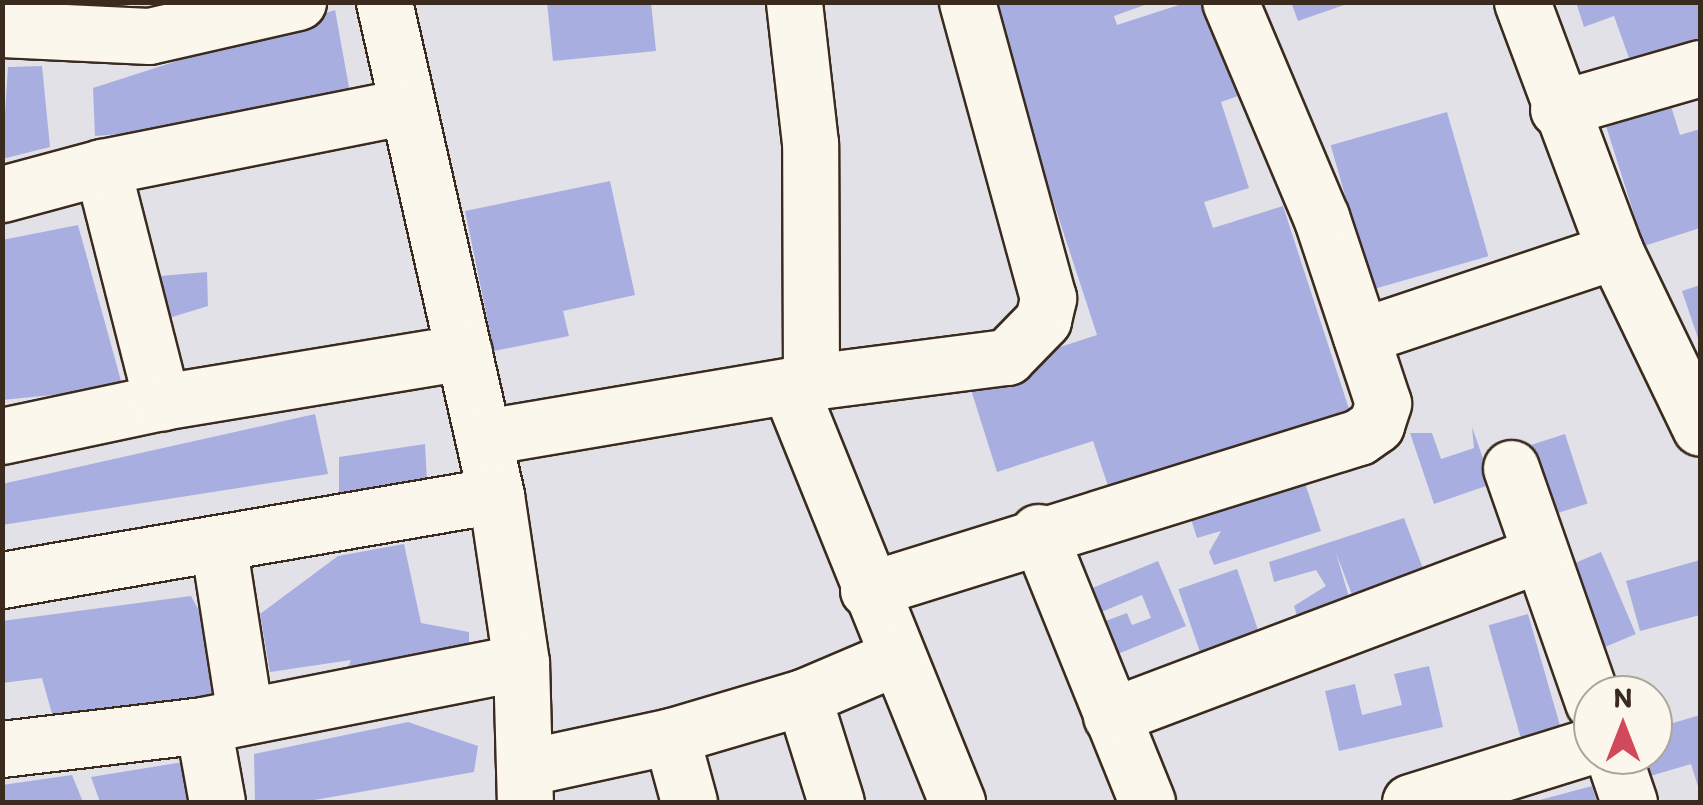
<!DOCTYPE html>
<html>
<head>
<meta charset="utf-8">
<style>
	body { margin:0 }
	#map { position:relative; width:1703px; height:805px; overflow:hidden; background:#e2e1e8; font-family:Itim,sans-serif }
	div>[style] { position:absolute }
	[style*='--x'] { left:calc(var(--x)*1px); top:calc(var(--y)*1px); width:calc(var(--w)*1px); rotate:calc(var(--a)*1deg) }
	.building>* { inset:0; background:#a8afe0; transform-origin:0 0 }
	.roads { filter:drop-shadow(2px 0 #3b2a1e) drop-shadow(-2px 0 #3b2a1e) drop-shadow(0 2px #3b2a1e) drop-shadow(0 -2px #3b2a1e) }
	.minor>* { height:55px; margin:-27.5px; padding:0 27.5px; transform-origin:27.5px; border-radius:27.5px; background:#fbf7ec }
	span { translate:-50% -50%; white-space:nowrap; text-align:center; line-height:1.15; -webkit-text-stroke:9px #fbf7ec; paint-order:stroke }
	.frame { position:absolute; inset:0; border:5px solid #3b2a1e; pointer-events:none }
	.north { position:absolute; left:1573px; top:675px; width:100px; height:100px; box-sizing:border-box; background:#fbf7ec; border:2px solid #aea59a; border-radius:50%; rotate:0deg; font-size:28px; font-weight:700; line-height:40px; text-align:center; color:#3b2a1e }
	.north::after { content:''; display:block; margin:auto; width:35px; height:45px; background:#d1495b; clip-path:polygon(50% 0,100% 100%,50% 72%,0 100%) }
</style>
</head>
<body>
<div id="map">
	<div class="building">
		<div style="clip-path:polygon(547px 2px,651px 2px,656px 51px,553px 61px)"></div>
		<div style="clip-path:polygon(988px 2px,1153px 2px,1114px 16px,1117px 25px,1188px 2px,1210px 2px,1241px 95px,1221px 102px,1249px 188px,1204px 202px,1213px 228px,1283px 206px,1351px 415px,1110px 492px,1093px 441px,997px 472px,967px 377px,1097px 335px)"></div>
		<div style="clip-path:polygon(1291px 2px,1350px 2px,1350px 3px,1298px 21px)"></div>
		<div style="clip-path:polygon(1576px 2px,1700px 2px,1700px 48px,1634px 72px,1614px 16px,1584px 27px)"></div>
		<div style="clip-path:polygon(335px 10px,350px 93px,197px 128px,95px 136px,93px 88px)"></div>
		<div style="clip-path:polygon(42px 66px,50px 147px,2px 159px,8px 67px)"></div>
		<div style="clip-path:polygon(1671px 106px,1680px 135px,1700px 129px,1700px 228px,1644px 246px,1606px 126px)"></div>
		<div style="left:1447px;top:112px;width:150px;height:121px;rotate:74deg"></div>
		<div style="clip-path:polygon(610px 181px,635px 295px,563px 311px,569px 336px,494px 351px,465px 211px)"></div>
		<div style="clip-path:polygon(78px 225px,123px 388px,2px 400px,2px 240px)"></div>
		<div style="clip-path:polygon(207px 272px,208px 306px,159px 321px,148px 277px)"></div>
		<div style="clip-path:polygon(1700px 285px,1700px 344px,1682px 291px)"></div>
		<div style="clip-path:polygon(315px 414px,328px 474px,2px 525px,2px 484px)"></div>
		<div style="clip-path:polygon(1472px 427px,1492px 484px,1434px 504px,1410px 433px,1432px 433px,1441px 459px,1474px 448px)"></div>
		<div style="left:1565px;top:434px;width:73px;height:44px;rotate:72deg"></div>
		<div style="clip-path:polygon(425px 444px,427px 482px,339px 502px,339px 457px)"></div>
		<div style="clip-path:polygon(1304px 480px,1321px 531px,1214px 565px,1209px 552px,1221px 531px,1197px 538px,1190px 516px)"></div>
		<div style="clip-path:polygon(1404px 518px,1425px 574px,1354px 600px,1336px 553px,1351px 604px,1298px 619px,1294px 606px,1326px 586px,1316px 570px,1274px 582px,1269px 562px)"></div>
		<div style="clip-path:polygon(404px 544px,421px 623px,469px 632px,469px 652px,346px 672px,351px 660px,270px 672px,260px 614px,338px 556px)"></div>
		<div style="left:1601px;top:552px;width:89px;height:41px;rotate:67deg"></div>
		<div style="clip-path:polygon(1700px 560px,1700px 615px,1640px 631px,1626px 581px)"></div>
		<div style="clip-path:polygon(1158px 561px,1186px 626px,1113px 656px,1100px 623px,1127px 613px,1132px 625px,1151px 618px,1142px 595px,1099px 613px,1090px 589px)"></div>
		<div style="left:1237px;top:569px;width:72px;height:62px;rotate:71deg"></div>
		<div style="clip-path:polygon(191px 596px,207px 625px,226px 700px,57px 732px,42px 678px,2px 683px,2px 621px)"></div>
		<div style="left:1528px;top:614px;width:125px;height:41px;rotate:74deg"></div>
		<div style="clip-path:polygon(1429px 666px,1443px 727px,1339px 751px,1325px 691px,1355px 684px,1362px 715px,1402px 705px,1394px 674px)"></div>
		<div style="clip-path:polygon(1700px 715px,1700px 793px,1691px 764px,1647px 777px,1640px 755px,1653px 755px,1653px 729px)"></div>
		<div style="clip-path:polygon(408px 722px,478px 746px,474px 772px,303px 802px,255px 802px,254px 754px)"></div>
		<div style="clip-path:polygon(189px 761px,193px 802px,100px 802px,91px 777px)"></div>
		<div style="clip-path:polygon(72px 775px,83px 802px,2px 802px,2px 785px)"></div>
		<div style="clip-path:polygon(1592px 786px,1597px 802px,1536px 802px,1536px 801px)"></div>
	</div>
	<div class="roads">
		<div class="minor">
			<div style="--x:384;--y:2;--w:506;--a:77.2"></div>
			<div style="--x:496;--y:495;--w:169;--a:81.5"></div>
			<div style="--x:521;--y:662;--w:140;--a:88.4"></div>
			<div style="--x:1522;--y:2;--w:266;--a:69.5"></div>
			<div style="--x:1615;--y:251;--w:196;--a:64.3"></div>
			<div style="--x:2;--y:29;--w:147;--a:2.7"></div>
			<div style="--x:149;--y:36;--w:153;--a:-12.9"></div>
			<div style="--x:1558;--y:109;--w:148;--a:-16.1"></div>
			<div style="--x:102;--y:167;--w:243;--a:75.7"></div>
			<div style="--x:2;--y:194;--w:104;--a:-15.1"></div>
			<div style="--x:102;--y:167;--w:307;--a:-11.3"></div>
			<div style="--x:1361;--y:336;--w:268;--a:-18.5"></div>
			<div style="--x:811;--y:382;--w:198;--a:-7.3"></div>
			<div style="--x:1007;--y:357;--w:52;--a:-45.8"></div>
			<div style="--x:1043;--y:320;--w:23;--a:-77"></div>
			<div style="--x:1048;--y:298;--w:307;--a:-105.3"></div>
			<div style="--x:789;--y:386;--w:449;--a:68"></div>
			<div style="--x:2;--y:436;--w:164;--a:-12"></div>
			<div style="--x:162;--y:402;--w:306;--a:-9.4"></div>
			<div style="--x:485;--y:437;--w:331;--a:-9.6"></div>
			<div style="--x:811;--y:382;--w:239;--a:-90.2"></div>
			<div style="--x:810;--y:143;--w:142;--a:-96.5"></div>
			<div style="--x:1511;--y:468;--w:248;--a:70.7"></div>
			<div style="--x:1038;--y:532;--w:291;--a:68"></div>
			<div style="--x:218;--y:543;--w:174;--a:81.1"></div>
			<div style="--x:2;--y:580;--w:501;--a:-9.76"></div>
			<div style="--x:868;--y:590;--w:514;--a:-17.31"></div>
			<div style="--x:1359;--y:437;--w:21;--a:-35"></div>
			<div style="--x:1376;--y:425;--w:23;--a:-72"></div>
			<div style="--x:1383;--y:403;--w:196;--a:-108.4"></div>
			<div style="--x:1321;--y:217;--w:233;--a:-112.9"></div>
			<div style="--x:803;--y:697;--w:110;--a:72.6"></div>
			<div style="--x:1111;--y:716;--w:455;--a:-20.7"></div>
			<div style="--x:203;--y:725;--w:78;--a:79.7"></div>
			<div style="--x:671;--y:736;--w:68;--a:74.7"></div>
			<div style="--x:2;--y:749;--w:202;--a:-6.8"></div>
			<div style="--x:203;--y:725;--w:324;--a:-11.2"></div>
			<div style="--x:1613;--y:755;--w:50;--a:71.2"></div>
			<div style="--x:528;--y:767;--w:146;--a:-12.2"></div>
			<div style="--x:671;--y:736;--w:138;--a:-16.5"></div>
			<div style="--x:803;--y:697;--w:102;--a:-23.1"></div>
			<div style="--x:1410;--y:802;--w:192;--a:-17.3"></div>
		</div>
	</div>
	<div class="frame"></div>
	<div class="north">N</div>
</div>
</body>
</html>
